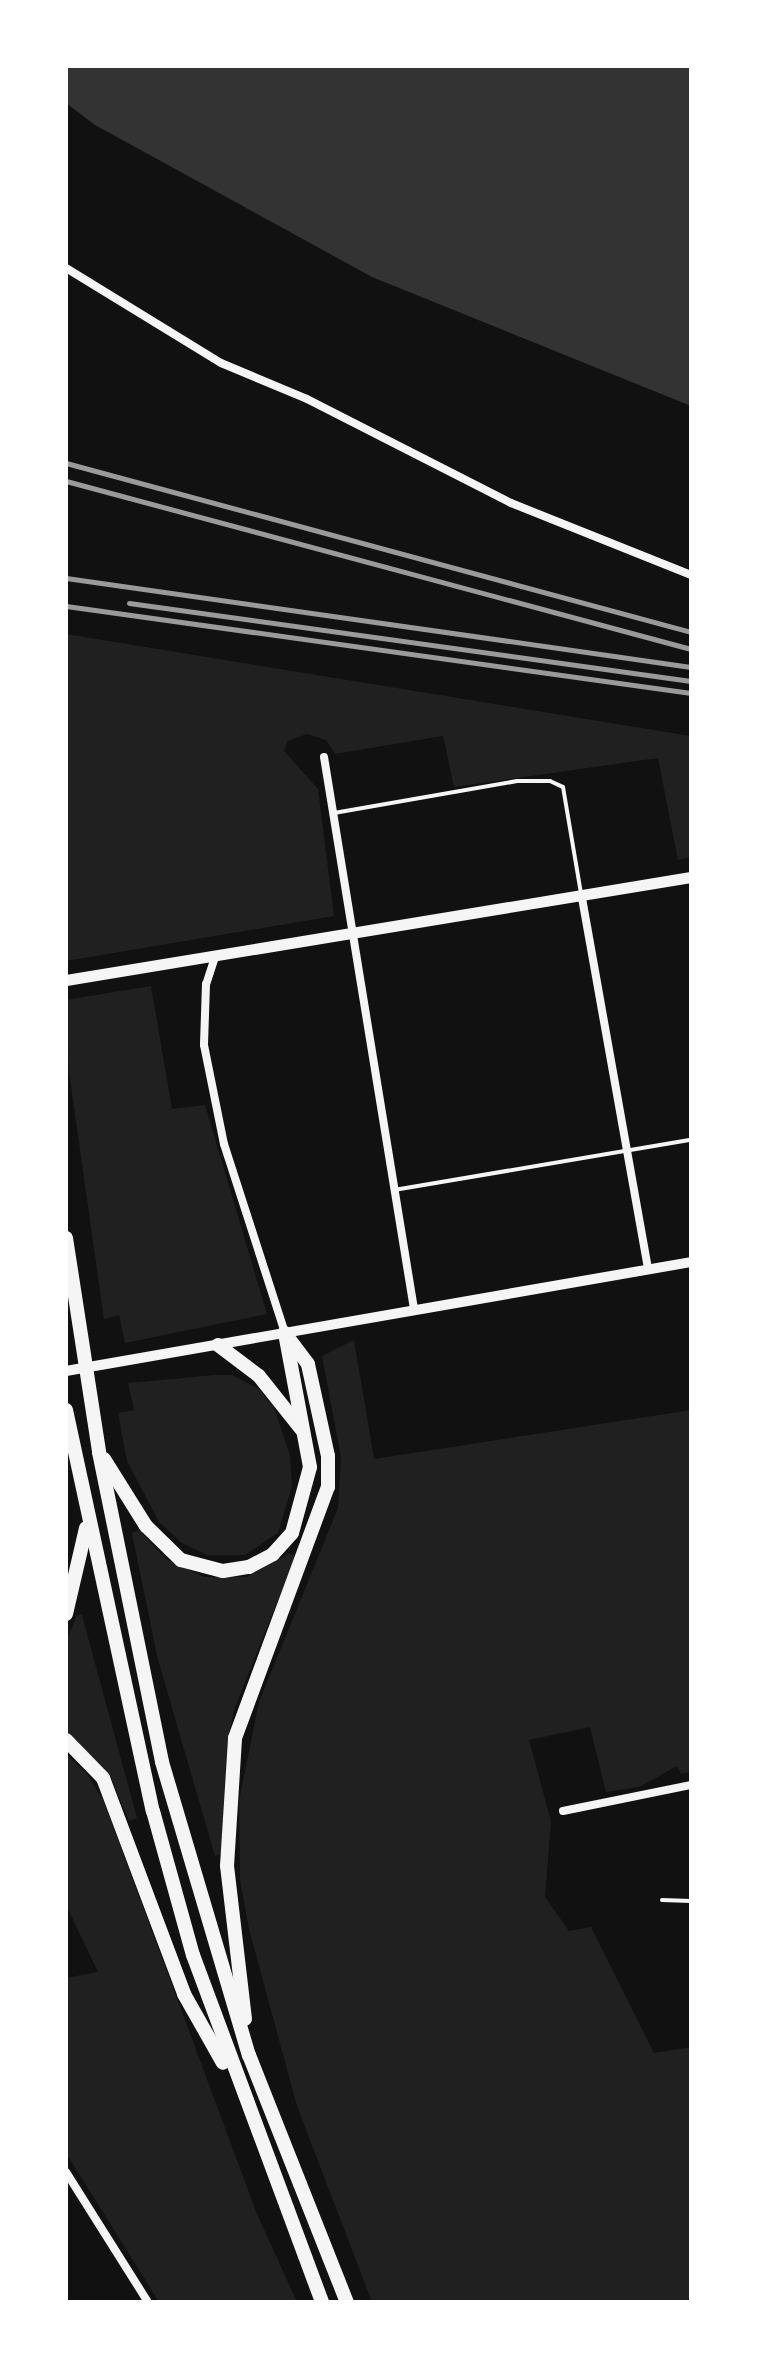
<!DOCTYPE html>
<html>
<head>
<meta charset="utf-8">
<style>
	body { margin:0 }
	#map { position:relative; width:757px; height:2368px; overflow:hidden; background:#111; font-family:Signika,sans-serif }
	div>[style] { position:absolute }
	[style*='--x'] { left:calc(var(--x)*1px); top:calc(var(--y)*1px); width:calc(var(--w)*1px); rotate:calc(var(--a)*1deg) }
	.green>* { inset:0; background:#202020 }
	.water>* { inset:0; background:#333 }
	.service>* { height:4px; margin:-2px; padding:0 2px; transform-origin:2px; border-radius:2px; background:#f5f5f5 }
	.minor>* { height:8px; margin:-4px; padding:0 4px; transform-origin:4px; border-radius:4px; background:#f5f5f5 }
	.tertiary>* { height:10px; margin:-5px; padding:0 5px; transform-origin:5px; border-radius:5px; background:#f5f5f5 }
	.secondary>* { height:11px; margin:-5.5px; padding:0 5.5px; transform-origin:5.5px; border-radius:5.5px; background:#f5f5f5 }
	.motorway>* { height:14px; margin:-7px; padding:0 7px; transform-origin:7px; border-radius:7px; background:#f5f5f5 }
	.rail>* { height:5px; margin:-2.5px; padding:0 2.5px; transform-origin:2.5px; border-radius:2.5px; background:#9a9a9a }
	span { translate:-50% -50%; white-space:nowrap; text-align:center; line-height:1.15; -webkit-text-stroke:8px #fff; paint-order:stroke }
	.frame { position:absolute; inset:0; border:68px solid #fff; pointer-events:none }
</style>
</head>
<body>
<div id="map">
	<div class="green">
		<div style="clip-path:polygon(66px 634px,691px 736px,691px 857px,678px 860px,658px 758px,454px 787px,443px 736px,335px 754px,326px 740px,307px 734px,288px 741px,284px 751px,318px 789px,334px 916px,66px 961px)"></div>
		<div style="clip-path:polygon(151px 986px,172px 1109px,205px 1105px,267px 1314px,125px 1343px,119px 1315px,104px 1319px,69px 1072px,66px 1000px)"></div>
		<div style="clip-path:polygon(354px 1340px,374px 1459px,691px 1410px,691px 1772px,681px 1774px,677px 1766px,639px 1787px,606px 1792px,590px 1727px,529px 1740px,551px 1821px,545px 1897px,569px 1931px,591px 1927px,654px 2053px,691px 2047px,691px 2302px,372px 2302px,297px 2106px,249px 1929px,240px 1880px,239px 1801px,259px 1702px,338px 1508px,341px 1457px,322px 1356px)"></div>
		<div style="clip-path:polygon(215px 1375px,232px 1375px,259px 1389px,275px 1410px,290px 1455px,292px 1487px,278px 1533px,245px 1555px,207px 1555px,182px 1543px,159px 1522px,127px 1461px,118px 1413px,134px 1410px,128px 1383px)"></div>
		<div style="clip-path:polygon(139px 1530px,166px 1559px,204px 1577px,247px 1577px,290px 1553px,295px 1557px,234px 1710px,227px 1744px,221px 1854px,215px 1856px,157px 1656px,132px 1533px)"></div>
		<div style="clip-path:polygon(77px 1615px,82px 1615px,137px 1818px,129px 1821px,110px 1775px,66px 1731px,66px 1641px)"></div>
		<div style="clip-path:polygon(66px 1754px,87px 1774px,104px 1802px,257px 2214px,297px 2302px,159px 2302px,66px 2153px,66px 1978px,98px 1972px,66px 1905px)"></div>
	</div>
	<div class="water">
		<div style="clip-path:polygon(66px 66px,691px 66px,691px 406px,372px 277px,95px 125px,66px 103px)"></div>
	</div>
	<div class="service">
		<div style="--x:334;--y:813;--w:186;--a:-9.9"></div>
		<div style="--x:517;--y:781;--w:33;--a:0"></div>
		<div style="--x:550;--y:781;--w:14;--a:25"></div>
		<div style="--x:563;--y:787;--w:108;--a:80.4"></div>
		<div style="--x:394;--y:1190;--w:301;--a:-9.6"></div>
		<div style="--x:662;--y:1900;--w:29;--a:2"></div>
	</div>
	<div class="minor">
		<div style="--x:66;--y:268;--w:182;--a:31.5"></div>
		<div style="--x:221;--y:363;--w:93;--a:22.7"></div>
		<div style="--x:307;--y:399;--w:229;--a:27"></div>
		<div style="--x:511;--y:503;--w:194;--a:21.8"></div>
		<div style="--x:324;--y:757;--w:559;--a:80.74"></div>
		<div style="--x:582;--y:898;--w:377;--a:79.9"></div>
		<div style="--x:215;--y:957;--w:28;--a:108"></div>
		<div style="--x:206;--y:984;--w:61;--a:91.9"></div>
		<div style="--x:204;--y:1045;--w:101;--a:78.6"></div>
		<div style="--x:224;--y:1144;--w:199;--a:72.1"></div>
		<div style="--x:563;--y:1811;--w:131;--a:-11.5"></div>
		<div style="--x:66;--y:2172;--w:154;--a:57.8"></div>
	</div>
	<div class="tertiary">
		<div style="--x:66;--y:1371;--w:634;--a:-9.89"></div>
	</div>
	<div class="secondary">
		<div style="--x:66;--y:980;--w:633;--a:-9.36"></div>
	</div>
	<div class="motorway">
		<div style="--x:66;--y:1238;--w:217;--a:81.2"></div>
		<div style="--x:99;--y:1452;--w:316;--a:78.5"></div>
		<div style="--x:162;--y:1762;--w:306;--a:73.5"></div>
		<div style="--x:249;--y:2055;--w:266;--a:68.4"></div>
		<div style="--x:218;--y:1345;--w:51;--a:37.1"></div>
		<div style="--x:259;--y:1376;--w:69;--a:51.5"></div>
		<div style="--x:66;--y:1410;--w:410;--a:77.8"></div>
		<div style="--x:153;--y:1811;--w:149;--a:74.5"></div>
		<div style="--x:193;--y:1955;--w:370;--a:69.6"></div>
		<div style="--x:104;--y:1459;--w:79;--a:57.9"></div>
		<div style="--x:146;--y:1526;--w:49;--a:44.2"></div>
		<div style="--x:181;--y:1560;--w:43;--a:14.7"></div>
		<div style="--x:223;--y:1571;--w:26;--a:-9"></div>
		<div style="--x:249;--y:1567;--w:27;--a:-28"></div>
		<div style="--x:273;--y:1554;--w:28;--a:-48"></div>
		<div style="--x:292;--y:1533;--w:68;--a:-74.7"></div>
		<div style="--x:310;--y:1467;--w:136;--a:-100.6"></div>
		<div style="--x:66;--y:1614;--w:88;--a:-76.9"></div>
		<div style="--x:66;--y:1740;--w:53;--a:45.8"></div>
		<div style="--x:103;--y:1778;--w:231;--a:69.4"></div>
		<div style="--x:184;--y:1994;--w:79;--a:60.5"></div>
		<div style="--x:245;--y:2019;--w:154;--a:-96.7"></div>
		<div style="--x:227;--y:1866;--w:128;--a:-86.4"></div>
		<div style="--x:235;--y:1738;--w:268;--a:-69.7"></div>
		<div style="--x:328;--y:1487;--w:31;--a:-90"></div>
		<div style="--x:328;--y:1456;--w:94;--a:-102.3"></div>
		<div style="--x:308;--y:1364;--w:39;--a:-127"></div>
	</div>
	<div class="rail">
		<div style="--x:66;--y:463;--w:647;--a:15.13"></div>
		<div style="--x:66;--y:481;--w:647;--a:15.05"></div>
		<div style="--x:66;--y:578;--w:631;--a:8.1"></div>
		<div style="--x:129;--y:603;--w:567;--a:7.9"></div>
		<div style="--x:66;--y:606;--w:631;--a:7.92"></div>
	</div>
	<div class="frame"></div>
</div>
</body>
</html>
